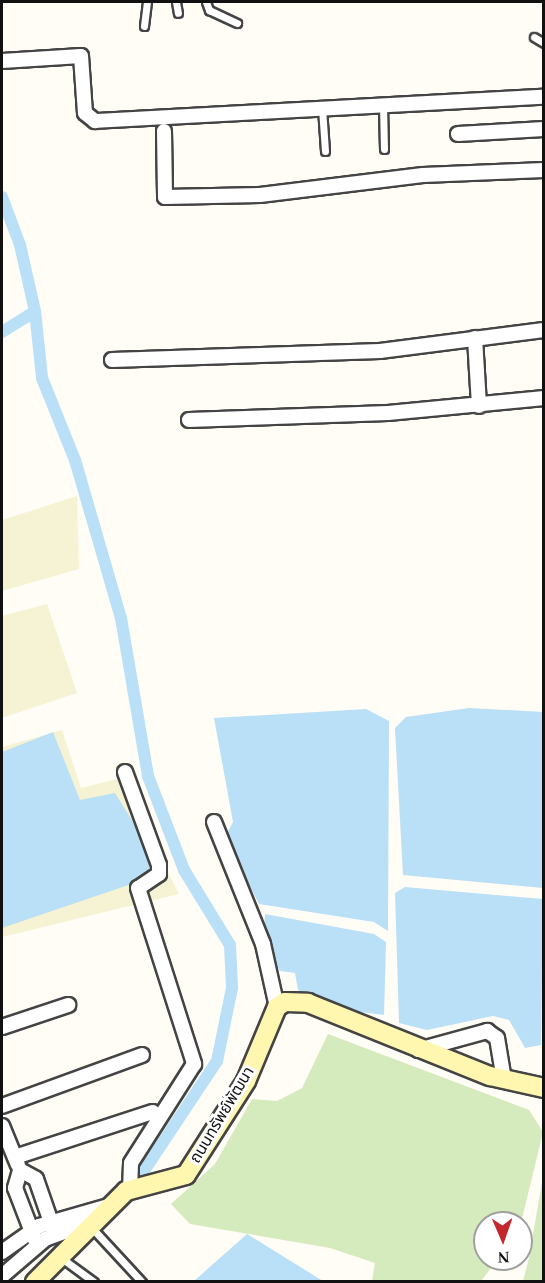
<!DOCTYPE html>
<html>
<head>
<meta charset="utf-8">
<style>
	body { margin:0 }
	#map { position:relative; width:545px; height:1283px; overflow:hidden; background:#fffdf5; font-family:"Times New Roman","Noto Sans Thai",serif }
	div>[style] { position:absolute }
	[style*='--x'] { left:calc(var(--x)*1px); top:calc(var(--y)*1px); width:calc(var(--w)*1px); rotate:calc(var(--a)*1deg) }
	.farmland>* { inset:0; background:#f6f3d4 }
	.green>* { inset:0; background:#d5ebbd }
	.water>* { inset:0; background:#b9e0f7 }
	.canal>* { height:12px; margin:-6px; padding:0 6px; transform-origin:6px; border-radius:6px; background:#b9e0f7 }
	.roads { filter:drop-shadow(2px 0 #444) drop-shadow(-2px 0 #444) drop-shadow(0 2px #444) drop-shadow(0 -2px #444) }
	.lane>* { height:7px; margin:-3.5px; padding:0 3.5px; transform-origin:3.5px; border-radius:3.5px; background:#fff }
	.street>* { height:14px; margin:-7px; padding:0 7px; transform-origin:7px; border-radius:7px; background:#fff }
	.secondary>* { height:18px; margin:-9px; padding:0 9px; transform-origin:9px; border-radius:9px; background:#fff6b0 }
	span { translate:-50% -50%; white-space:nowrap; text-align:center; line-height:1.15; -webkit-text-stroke:6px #fff; paint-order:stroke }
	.street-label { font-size:16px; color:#111 }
	.frame { position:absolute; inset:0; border:3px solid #111; pointer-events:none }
	.north { position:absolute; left:473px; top:1211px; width:60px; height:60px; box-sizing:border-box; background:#fff; border:2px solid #a0a0a0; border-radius:50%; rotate:178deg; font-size:16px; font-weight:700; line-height:24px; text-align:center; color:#111 }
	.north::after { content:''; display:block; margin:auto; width:21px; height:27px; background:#c4262e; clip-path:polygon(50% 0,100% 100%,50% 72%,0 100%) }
</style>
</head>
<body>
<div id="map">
	<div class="farmland">
		<div style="clip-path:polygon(77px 496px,79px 569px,2px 591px,2px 520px)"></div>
		<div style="clip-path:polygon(47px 604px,77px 693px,2px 718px,2px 616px)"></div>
		<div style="clip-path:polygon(62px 730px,81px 788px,121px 778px,179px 894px,2px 937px,2px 747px)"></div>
	</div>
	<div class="green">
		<div style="clip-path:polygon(328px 1034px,529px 1110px,543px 1132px,521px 1223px,485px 1223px,485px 1259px,498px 1259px,481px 1281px,372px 1281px,375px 1263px,330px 1248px,190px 1224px,171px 1204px,215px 1164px,252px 1099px,277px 1101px,302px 1088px)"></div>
		<div style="clip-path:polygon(543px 1176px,543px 1281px,523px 1281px,529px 1258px)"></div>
	</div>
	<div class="water">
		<div style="clip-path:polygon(469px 708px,543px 712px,543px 888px,403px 875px,395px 728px,406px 717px)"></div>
		<div style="clip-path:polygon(366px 709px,389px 721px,388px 931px,374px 922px,259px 904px,225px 837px,233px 822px,214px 718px)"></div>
		<div style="clip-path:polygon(53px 732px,80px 800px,115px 793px,143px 838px,152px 877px,2px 928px,2px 752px)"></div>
		<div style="clip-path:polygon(405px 887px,543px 899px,541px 1045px,525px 1048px,509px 1020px,493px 1016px,427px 1030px,399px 1023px,395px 893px)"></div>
		<div style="clip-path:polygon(265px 914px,374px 934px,386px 942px,384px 1015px,337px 1009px,298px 990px,295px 973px,280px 971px,263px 944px)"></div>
		<div style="clip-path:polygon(247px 1234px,323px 1281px,194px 1281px)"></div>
	</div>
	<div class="canal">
		<div style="--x:2;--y:197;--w:51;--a:69.4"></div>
		<div style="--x:20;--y:245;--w:68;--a:77.2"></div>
		<div style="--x:35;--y:311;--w:67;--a:84"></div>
		<div style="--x:42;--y:378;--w:88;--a:68.1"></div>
		<div style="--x:75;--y:460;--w:165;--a:73.8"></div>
		<div style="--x:121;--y:618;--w:160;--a:80.3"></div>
		<div style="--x:148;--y:776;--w:101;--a:69"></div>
		<div style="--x:184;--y:870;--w:88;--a:58.5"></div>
		<div style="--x:230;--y:945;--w:43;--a:87.3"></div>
		<div style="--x:232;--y:988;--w:75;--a:101.6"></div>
		<div style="--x:217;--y:1061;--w:132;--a:123.6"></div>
		<div style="--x:2;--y:332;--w:39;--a:-32"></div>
	</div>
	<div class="roads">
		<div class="lane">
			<div style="--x:176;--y:2;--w:11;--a:80"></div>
			<div style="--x:206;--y:2;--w:9;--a:69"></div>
			<div style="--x:209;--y:10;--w:31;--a:25"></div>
			<div style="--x:144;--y:26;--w:24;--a:-83"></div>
			<div style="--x:534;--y:37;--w:12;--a:31"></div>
			<div style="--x:383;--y:105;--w:44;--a:88.7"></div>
			<div style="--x:322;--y:108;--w:43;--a:86"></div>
			<div style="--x:92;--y:1228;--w:74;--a:47.2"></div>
			<div style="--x:60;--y:1257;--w:42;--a:36.3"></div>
		</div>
		<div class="street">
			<div style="--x:2;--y:61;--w:79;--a:-3.6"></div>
			<div style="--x:81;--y:56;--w:57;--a:86"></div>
			<div style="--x:85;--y:113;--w:13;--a:39"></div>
			<div style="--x:95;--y:121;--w:450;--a:-3.1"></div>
			<div style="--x:164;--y:131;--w:66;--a:89.1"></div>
			<div style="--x:165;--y:197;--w:95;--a:-1.2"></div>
			<div style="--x:260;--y:195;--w:164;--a:-7"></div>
			<div style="--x:423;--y:175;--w:121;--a:-2.4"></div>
			<div style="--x:458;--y:134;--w:86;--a:-3.3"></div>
			<div style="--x:475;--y:338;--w:68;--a:86.6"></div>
			<div style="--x:112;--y:360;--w:268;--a:-1.9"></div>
			<div style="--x:380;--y:351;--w:165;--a:-7.3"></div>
			<div style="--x:189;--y:420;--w:199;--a:-2"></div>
			<div style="--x:388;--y:413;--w:157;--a:-5.5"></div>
			<div style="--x:125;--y:772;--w:99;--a:69.9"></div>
			<div style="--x:159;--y:865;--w:9;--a:90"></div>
			<div style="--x:159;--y:874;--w:25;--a:146"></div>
			<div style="--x:138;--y:888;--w:185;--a:72.3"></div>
			<div style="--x:194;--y:1064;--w:117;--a:122.5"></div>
			<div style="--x:131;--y:1163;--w:26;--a:92"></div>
			<div style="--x:214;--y:822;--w:131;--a:68.1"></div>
			<div style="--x:263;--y:944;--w:65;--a:77.5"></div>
			<div style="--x:2;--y:1027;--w:70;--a:-18.4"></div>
			<div style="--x:418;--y:1050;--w:72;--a:-15.4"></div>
			<div style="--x:487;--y:1031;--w:12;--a:35"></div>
			<div style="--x:497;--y:1038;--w:43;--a:80.5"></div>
			<div style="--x:2;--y:1106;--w:149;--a:-20"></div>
			<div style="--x:2;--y:1126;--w:42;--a:67.7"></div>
			<div style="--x:15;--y:1157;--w:145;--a:-18.1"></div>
			<div style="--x:37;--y:1245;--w:61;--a:-111.1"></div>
			<div style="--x:15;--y:1188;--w:19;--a:-74"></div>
			<div style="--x:20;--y:1170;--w:18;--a:29"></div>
			<div style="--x:36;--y:1179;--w:58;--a:70.9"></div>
			<div style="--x:2;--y:1252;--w:45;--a:-35.1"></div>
			<div style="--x:39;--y:1226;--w:76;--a:-16"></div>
			<div style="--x:2;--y:1276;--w:57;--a:-40.7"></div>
			<div style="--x:45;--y:1239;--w:55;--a:-20.1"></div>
		</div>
		<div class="secondary">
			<div style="--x:35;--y:1282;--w:129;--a:-45"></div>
			<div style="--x:126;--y:1191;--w:62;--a:-14.9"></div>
			<div style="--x:186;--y:1175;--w:112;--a:-57.4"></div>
			<div style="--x:246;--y:1081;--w:80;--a:-67.3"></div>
			<div style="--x:277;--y:1007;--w:9;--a:-32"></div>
			<div style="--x:285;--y:1002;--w:23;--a:2"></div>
			<div style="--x:308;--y:1003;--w:196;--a:21.9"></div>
			<div style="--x:490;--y:1076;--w:55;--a:12.5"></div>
		</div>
	</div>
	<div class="street-label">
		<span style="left:222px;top:1115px;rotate:-59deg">ถนนทรัพย์พัฒนา</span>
	</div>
	<div class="frame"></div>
	<div class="north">N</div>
</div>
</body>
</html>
